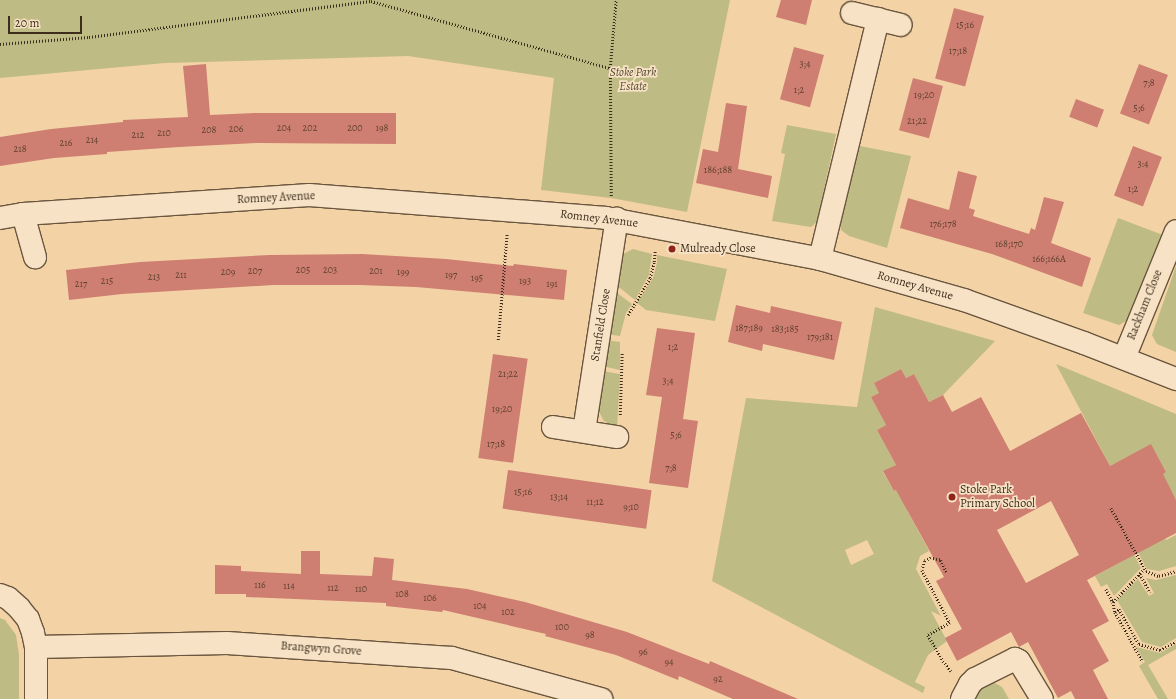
<!DOCTYPE html>
<html>
<head>
<meta charset="utf-8">
<style>
	body { margin:0 }
	#map { position:relative; width:1176px; height:699px; overflow:hidden; background:#f3d2a6; font-family:Alegreya,serif }
	div>[style] { position:absolute }
	[style*='--x'] { left:calc(var(--x)*1px); top:calc(var(--y)*1px); width:calc(var(--w)*1px); rotate:calc(var(--a)*1deg) }
	.green>* { inset:0; background:#bfbb84 }
	.building>* { inset:0; background:#ce7f71; transform-origin:0 0 }
	.path>* { height:2.5px; margin-top:-1.25px; transform-origin:0; background:repeating-linear-gradient(90deg,#3c2d1c 0 1px,transparent 0 3px) }
	.roads { filter:drop-shadow(1px 0 #6a563e) drop-shadow(-1px 0 #6a563e) drop-shadow(0 1px #6a563e) drop-shadow(0 -1px #6a563e) }
	.minor>* { height:22px; margin:-11px; padding:0 11px; transform-origin:11px; border-radius:11px; background:#f7e2c5 }
	.dots>* { width:11px; height:11px; translate:-50% -50%; box-sizing:border-box; border:2px solid #f7e2c5; border-radius:50% }
	span { translate:-50% -50%; white-space:nowrap; text-align:center; line-height:1.15; -webkit-text-stroke:3.5px #f7e2c5; paint-order:stroke }
	.number-label { font-size:10px; color:#604231 }
	.number-label span { -webkit-text-stroke-width:0 }
	.park-label { font-size:12px; color:#564931; font-style:italic }
	.street-label { font-size:12px; color:#3c2d1c }
	.poi-label { font-size:12px; color:#3c2d1c }
	.left { translate:0 -50%; text-align:left }
	.scale { position:absolute; left:8px; top:16px; width:74px; height:18px; box-sizing:border-box; border:2px solid #3c2d1c; border-top:0; padding-left:5px; font-size:12px; line-height:14px; white-space:nowrap; color:#3c2d1c; -webkit-text-stroke:3px #f7e2c5; paint-order:stroke }
</style>
</head>
<body>
<div id="map">
	<div class="green">
		<div style="clip-path:polygon(0 0,730px 0,687px 212px,611px 198px,541px 190px,554px 78px,408px 56px,165px 63px,0 78px)"></div>
		<div style="clip-path:polygon(787px 125px,836px 134px,817px 222px,811px 227px,772px 221px,785px 154px,781px 153px)"></div>
		<div style="clip-path:polygon(860px 146px,911px 156px,887px 248px,849px 236px,841px 230px,840px 222px)"></div>
		<div style="clip-path:polygon(1118px 218px,1163px 235px,1128px 320px,1119px 325px,1083px 313px)"></div>
		<div style="clip-path:polygon(633px 249px,652px 254px,649px 275px,635px 300px,615px 284px,623px 254px)"></div>
		<div style="clip-path:polygon(657px 255px,727px 269px,715px 321px,646px 310px,637px 303px,653px 278px,657px 263px)"></div>
		<div style="clip-path:polygon(1176px 266px,1176px 352px,1157px 344px,1152px 335px)"></div>
		<div style="clip-path:polygon(613px 290px,632px 304px,626px 313px,620px 336px,606px 334px)"></div>
		<div style="clip-path:polygon(evenodd,875px 307px,995px 341px,943px 395px,929px 402px,914px 374px,906px 378px,901px 369px,874px 383px,879px 393px,871px 397px,886px 425px,877px 430px,896px 465px,883px 472px,894px 491px,906px 485px,907px 510px,929px 551px,920px 556px,916px 569px,941px 616px,931px 611px,947px 641px,928px 655px,915px 682px,925px 687px,923px 693px,712px 581px,746px 398px,857px 407px,875px 307px,867px 540px,874px 554px,851px 565px,845px 550px,867px 540px)"></div>
		<div style="clip-path:polygon(605px 340px,620px 342px,620px 370px,602px 366px)"></div>
		<div style="clip-path:polygon(1056px 364px,1176px 414px,1176px 500px,1170px 489px,1146px 503px,1166px 540px,1176px 535px,1176px 566px,1159px 571px,1147px 569px,1113px 507px,1125px 494px,1166px 472px,1151px 445px,1110px 466px)"></div>
		<div style="clip-path:polygon(602px 371px,620px 374px,617px 428px,604px 421px,598px 410px)"></div>
		<div style="clip-path:polygon(1134px 555px,1141px 568px,1114px 596px,1107px 584px,1101px 587px,1095px 576px)"></div>
		<div style="clip-path:polygon(1176px 575px,1176px 638px,1161px 647px,1142px 642px,1117px 600px,1138px 579px,1149px 596px,1154px 593px,1146px 578px,1156px 580px)"></div>
		<div style="clip-path:polygon(0 618px,5px 620px,16px 635px,19px 655px,19px 699px,0 699px)"></div>
		<div style="clip-path:polygon(1176px 644px,1176px 649px,1148px 665px,1168px 699px,1158px 699px,1139px 666px,1145px 662px,1136px 647px,1160px 653px)"></div>
		<div style="clip-path:polygon(993px 682px,1002px 687px,1009px 699px,969px 699px,975px 689px)"></div>
	</div>
	<div class="building">
		<div style="clip-path:polygon(781px 0,812px 0,806px 25px,776px 17px)"></div>
		<div style="left:954px;top:8px;width:31px;height:73px;rotate:15deg"></div>
		<div style="left:794px;top:47px;width:31px;height:54px;rotate:15deg"></div>
		<div style="clip-path:polygon(206px 64px,210px 115px,255px 113px,396px 113px,396px 144px,256px 143px,179px 147px,107px 152px,107px 154px,54px 158px,0 166px,0 137px,51px 129px,123px 122px,123px 120px,188px 117px,183px 66px)"></div>
		<div style="left:1139px;top:64px;width:31px;height:53px;rotate:21deg"></div>
		<div style="left:913px;top:78px;width:31px;height:54px;rotate:15deg"></div>
		<div style="left:1076px;top:99px;width:30px;height:19px;rotate:21deg"></div>
		<div style="clip-path:polygon(726px 103px,747px 106px,738px 169px,772px 176px,768px 198px,696px 183px,703px 149px,718px 152px)"></div>
		<div style="left:1133px;top:146px;width:31px;height:53px;rotate:21deg"></div>
		<div style="clip-path:polygon(958px 171px,977px 176px,969px 208px,975px 210px,973px 216px,1029px 234px,1031px 228px,1035px 230px,1044px 197px,1064px 202px,1051px 243px,1091px 258px,1082px 287px,992px 254px,900px 228px,908px 198px,949px 210px)"></div>
		<div style="clip-path:polygon(362px 254px,446px 259px,513px 266px,514px 264px,567px 270px,564px 300px,416px 287px,359px 285px,273px 285px,122px 294px,69px 300px,66px 270px,140px 262px,270px 255px)"></div>
		<div style="clip-path:polygon(736px 305px,770px 313px,771px 306px,842px 322px,834px 360px,763px 344px,762px 351px,728px 342px)"></div>
		<div style="clip-path:polygon(657px 328px,695px 333px,683px 419px,698px 421px,688px 488px,649px 483px,662px 397px,646px 395px)"></div>
		<div style="left:493px;top:354px;width:35px;height:105px;rotate:8deg"></div>
		<div style="clip-path:polygon(evenodd,901px 369px,906px 378px,914px 374px,929px 402px,943px 395px,952px 412px,981px 397px,1010px 451px,1081px 413px,1110px 466px,1151px 444px,1166px 472px,1163px 474px,1176px 500px,1176px 533px,1087px 580px,1109px 621px,1092px 630px,1109px 661px,1093px 670px,1108px 699px,1075px 699px,1071px 691px,1058px 698px,1028px 642px,1019px 647px,1011px 632px,957px 661px,945px 638px,962px 629px,936px 581px,944px 577px,896px 490px,894px 491px,883px 471px,896px 465px,877px 430px,886px 425px,871px 397px,879px 393px,874px 383px,901px 369px,1051px 501px,1079px 555px,1026px 583px,997px 530px,1051px 501px)"></div>
		<div style="left:508px;top:470px;width:145px;height:39px;rotate:8deg"></div>
		<div style="clip-path:polygon(301px 551px,320px 551px,320px 574px,372px 576px,374px 557px,394px 559px,392px 580px,467px 589px,525px 602px,627px 632px,709px 664px,710px 661px,798px 699px,733px 699px,679px 676px,678px 680px,616px 655px,545px 636px,546px 634px,443px 610px,442px 612px,386px 606px,386px 603px,246px 597px,246px 594px,215px 594px,215px 565px,241px 566px,241px 571px,301px 574px)"></div>
	</div>
	<div class="path">
		<div style="--x:0;--y:44;--w:89;--a:-4.5"></div>
		<div style="--x:89;--y:37;--w:284;--a:-7.3"></div>
		<div style="--x:371;--y:1;--w:248;--a:15.7"></div>
		<div style="--x:611;--y:196;--w:128;--a:-90.4"></div>
		<div style="--x:610;--y:68;--w:68;--a:-85"></div>
		<div style="--x:628;--y:315;--w:43;--a:-59.3"></div>
		<div style="--x:650;--y:278;--w:16;--a:-76"></div>
		<div style="--x:654;--y:262;--w:11;--a:-85"></div>
		<div style="--x:498;--y:340;--w:107;--a:-85.2"></div>
		<div style="--x:620;--y:415;--w:63;--a:-88.2"></div>
		<div style="--x:1111;--y:508;--w:72;--a:60.9"></div>
		<div style="--x:1146;--y:571;--w:14;--a:21"></div>
		<div style="--x:1159;--y:576;--w:18;--a:-16"></div>
		<div style="--x:946;--y:572;--w:13;--a:-117"></div>
		<div style="--x:940;--y:560;--w:9;--a:-167"></div>
		<div style="--x:931;--y:558;--w:7;--a:153"></div>
		<div style="--x:925;--y:561;--w:9;--a:108"></div>
		<div style="--x:922;--y:570;--w:60;--a:62.2"></div>
		<div style="--x:950;--y:623;--w:25;--a:151"></div>
		<div style="--x:928;--y:635;--w:30;--a:60"></div>
		<div style="--x:943;--y:661;--w:13;--a:51"></div>
		<div style="--x:1140;--y:574;--w:21;--a:61"></div>
		<div style="--x:1106;--y:589;--w:15;--a:62"></div>
		<div style="--x:1113;--y:602;--w:10;--a:79"></div>
		<div style="--x:1115;--y:612;--w:57;--a:60.8"></div>
		<div style="--x:1113;--y:602;--w:45;--a:-46.8"></div>
		<div style="--x:1115;--y:612;--w:5;--a:-37"></div>
		<div style="--x:1119;--y:609;--w:40;--a:60.3"></div>
		<div style="--x:1139;--y:644;--w:22;--a:16"></div>
		<div style="--x:1160;--y:650;--w:18;--a:-29"></div>
	</div>
	<div class="roads">
		<div class="minor">
			<div style="--x:852;--y:13;--w:50;--a:13.8"></div>
			<div style="--x:23;--y:214;--w:45;--a:74.4"></div>
			<div style="--x:0;--y:218;--w:23;--a:-10"></div>
			<div style="--x:23;--y:214;--w:287;--a:-3.8"></div>
			<div style="--x:309;--y:195;--w:298;--a:4.4"></div>
			<div style="--x:606;--y:218;--w:218;--a:10.8"></div>
			<div style="--x:820;--y:259;--w:150;--a:15.9"></div>
			<div style="--x:964;--y:300;--w:127;--a:19.7"></div>
			<div style="--x:1084;--y:343;--w:99;--a:21.4"></div>
			<div style="--x:820;--y:259;--w:247;--a:-76.4"></div>
			<div style="--x:1124;--y:358;--w:137;--a:-67.7"></div>
			<div style="--x:553;--y:427;--w:65;--a:8.9"></div>
			<div style="--x:584;--y:431;--w:215;--a:-81.2"></div>
			<div style="--x:0;--y:595;--w:9;--a:21"></div>
			<div style="--x:8;--y:598;--w:15;--a:42"></div>
			<div style="--x:19;--y:608;--w:14;--a:51"></div>
			<div style="--x:28;--y:619;--w:15;--a:70"></div>
			<div style="--x:33;--y:633;--w:14;--a:78"></div>
			<div style="--x:36;--y:647;--w:52;--a:90"></div>
			<div style="--x:36;--y:647;--w:191;--a:-1.2"></div>
			<div style="--x:227;--y:643;--w:225;--a:3.8"></div>
			<div style="--x:452;--y:658;--w:155;--a:15.4"></div>
			<div style="--x:962;--y:699;--w:17;--a:-62"></div>
			<div style="--x:970;--y:684;--w:7;--a:-45"></div>
			<div style="--x:975;--y:679;--w:45;--a:-26.6"></div>
			<div style="--x:1015;--y:659;--w:4;--a:27"></div>
			<div style="--x:1019;--y:661;--w:44;--a:58.8"></div>
		</div>
	</div>
	<div class="dots">
		<div style="left:672px;top:249px;background:#8f2418"></div>
		<div style="left:952px;top:497px;background:#8f2418"></div>
	</div>
	<div class="number-label">
		<span style="left:965px;top:25px">15;16</span>
		<span style="left:958px;top:51px">17;18</span>
		<span style="left:805px;top:64px">3;4</span>
		<span style="left:1149px;top:83px">7;8</span>
		<span style="left:799px;top:90px">1;2</span>
		<span style="left:924px;top:95px">19;20</span>
		<span style="left:1139px;top:108px">5;6</span>
		<span style="left:917px;top:121px">21;22</span>
		<span style="left:284px;top:128px">204</span>
		<span style="left:310px;top:128px">202</span>
		<span style="left:355px;top:128px">200</span>
		<span style="left:382px;top:128px">198</span>
		<span style="left:236px;top:129px">206</span>
		<span style="left:209px;top:130px">208</span>
		<span style="left:164px;top:133px">210</span>
		<span style="left:138px;top:135px">212</span>
		<span style="left:92px;top:140px">214</span>
		<span style="left:66px;top:143px">216</span>
		<span style="left:20px;top:149px">218</span>
		<span style="left:1143px;top:164px">3:4</span>
		<span style="left:718px;top:170px">186;188</span>
		<span style="left:1133px;top:189px">1;2</span>
		<span style="left:943px;top:224px">176;178</span>
		<span style="left:1009px;top:244px">168;170</span>
		<span style="left:1049px;top:259px">166;166A</span>
		<span style="left:303px;top:270px">205</span>
		<span style="left:330px;top:270px">203</span>
		<span style="left:255px;top:271px">207</span>
		<span style="left:376px;top:271px">201</span>
		<span style="left:228px;top:272px">209</span>
		<span style="left:403px;top:272px">199</span>
		<span style="left:181px;top:275px">211</span>
		<span style="left:451px;top:275px">197</span>
		<span style="left:154px;top:277px">213</span>
		<span style="left:477px;top:278px">195</span>
		<span style="left:107px;top:281px">215</span>
		<span style="left:525px;top:281px">193</span>
		<span style="left:81px;top:284px">217</span>
		<span style="left:552px;top:284px">191</span>
		<span style="left:749px;top:328px">187;189</span>
		<span style="left:785px;top:329px">183;185</span>
		<span style="left:820px;top:337px">179;181</span>
		<span style="left:673px;top:347px">1;2</span>
		<span style="left:508px;top:374px">21;22</span>
		<span style="left:668px;top:381px">3;4</span>
		<span style="left:502px;top:409px">19;20</span>
		<span style="left:676px;top:435px">5;6</span>
		<span style="left:496px;top:444px">17;18</span>
		<span style="left:671px;top:468px">7;8</span>
		<span style="left:523px;top:492px">15;16</span>
		<span style="left:559px;top:497px">13;14</span>
		<span style="left:595px;top:502px">11;12</span>
		<span style="left:631px;top:507px">9;10</span>
		<span style="left:260px;top:585px">116</span>
		<span style="left:289px;top:586px">114</span>
		<span style="left:333px;top:588px">112</span>
		<span style="left:361px;top:589px">110</span>
		<span style="left:402px;top:594px">108</span>
		<span style="left:430px;top:598px">106</span>
		<span style="left:480px;top:606px">104</span>
		<span style="left:508px;top:612px">102</span>
		<span style="left:562px;top:627px">100</span>
		<span style="left:590px;top:635px">98</span>
		<span style="left:643px;top:652px">96</span>
		<span style="left:669px;top:662px">94</span>
		<span style="left:718px;top:679px">92</span>
	</div>
	<div class="park-label">
		<span style="left:633px;top:80px">Stoke Park<br>Estate</span>
	</div>
	<div class="street-label">
		<span style="left:276px;top:198px;rotate:-3deg">Romney Avenue</span>
		<span style="left:599px;top:219px;rotate:7deg">Romney Avenue</span>
		<span style="left:915px;top:286px;rotate:16deg">Romney Avenue</span>
		<span style="left:1145px;top:305px;rotate:-68deg">Rackham Close</span>
		<span style="left:601px;top:325px;rotate:-81deg">Stanfield Close</span>
		<span style="left:321px;top:649px;rotate:4deg">Brangwyn Grove</span>
	</div>
	<div class="poi-label">
		<span class="left" style="left:680px;top:249px">Mulready Close</span>
		<span class="left" style="left:960px;top:497px">Stoke Park<br>Primary School</span>
	</div>
	<div class="scale">20 m</div>
</div>
</body>
</html>
